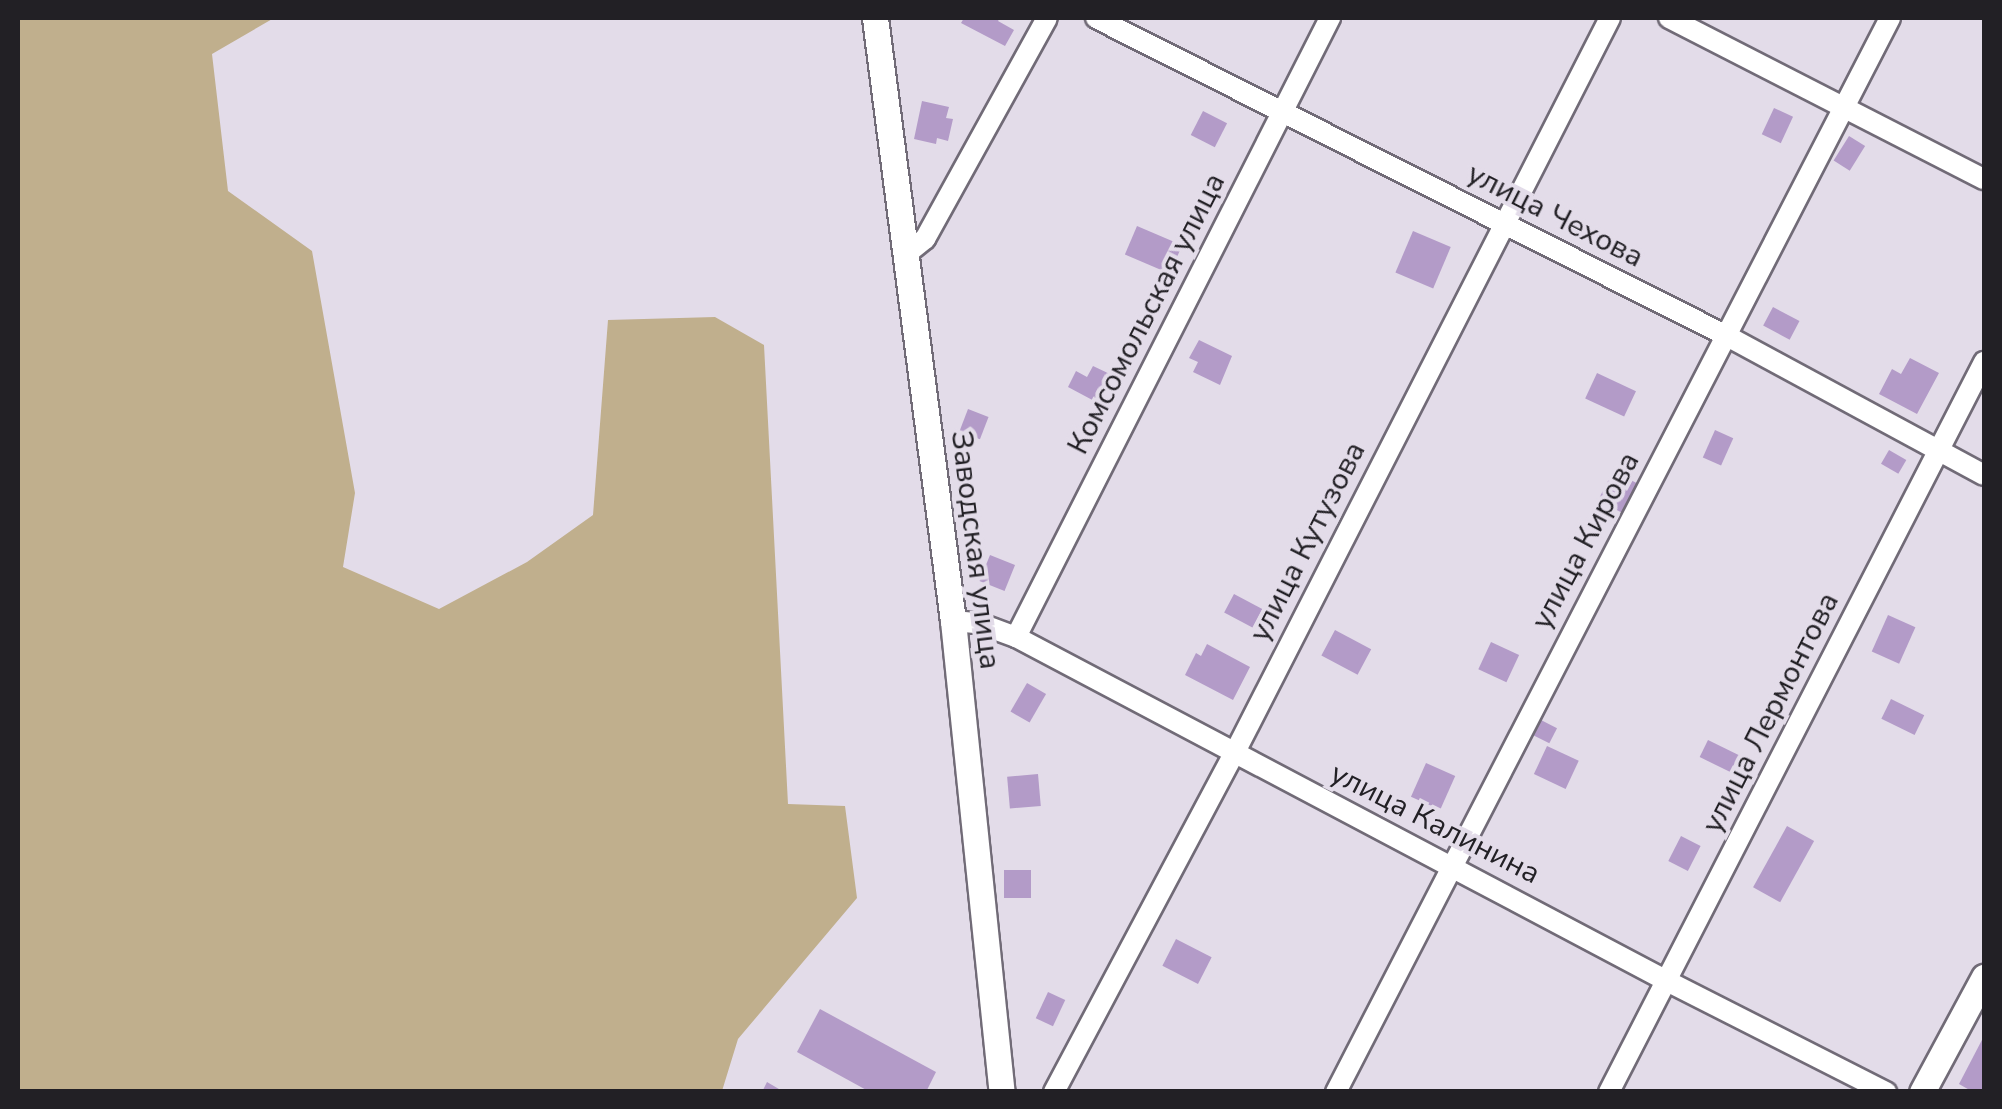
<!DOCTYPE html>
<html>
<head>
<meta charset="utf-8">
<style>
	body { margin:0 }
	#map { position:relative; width:2002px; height:1109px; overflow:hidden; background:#e3dce9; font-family:"Nunito Sans",sans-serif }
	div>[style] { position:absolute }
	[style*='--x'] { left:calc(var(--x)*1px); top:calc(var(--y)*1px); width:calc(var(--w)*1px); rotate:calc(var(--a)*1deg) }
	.green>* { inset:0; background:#c0af8d }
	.building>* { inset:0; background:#b39bc8; transform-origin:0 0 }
	.roads { filter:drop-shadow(2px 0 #716b77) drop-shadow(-2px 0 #716b77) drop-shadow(0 2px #716b77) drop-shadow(0 -2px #716b77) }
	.minor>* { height:20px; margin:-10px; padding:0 10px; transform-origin:10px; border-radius:10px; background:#fff }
	.tertiary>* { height:25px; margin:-12.5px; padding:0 12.5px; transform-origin:12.5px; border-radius:12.5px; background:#fff }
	span { translate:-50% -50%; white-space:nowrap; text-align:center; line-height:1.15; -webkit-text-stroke:8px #e3dce9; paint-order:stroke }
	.street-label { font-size:30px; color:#222025 }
	.frame { position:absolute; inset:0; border:20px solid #222025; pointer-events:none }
</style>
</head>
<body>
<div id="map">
	<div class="green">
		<div style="clip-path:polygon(18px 18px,274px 18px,212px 54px,228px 191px,312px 251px,355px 493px,343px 567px,439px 609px,527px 562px,593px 515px,608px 320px,715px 317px,764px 345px,788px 804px,845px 806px,857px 898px,738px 1039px,722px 1091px,18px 1091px)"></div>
	</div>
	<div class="building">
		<div style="clip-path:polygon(964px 18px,1000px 18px,998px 21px,1014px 30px,1005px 46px,961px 23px)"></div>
		<div style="clip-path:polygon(922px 101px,949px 107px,946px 118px,953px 119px,948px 141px,937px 138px,936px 144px,914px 139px)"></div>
		<div style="left:1774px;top:108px;width:21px;height:29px;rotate:25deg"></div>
		<div style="left:1203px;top:111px;width:27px;height:27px;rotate:27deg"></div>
		<div style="left:1849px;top:136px;width:19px;height:29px;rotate:32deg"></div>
		<div style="left:1137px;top:226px;width:49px;height:31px;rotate:23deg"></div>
		<div style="left:1413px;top:231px;width:41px;height:45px;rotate:23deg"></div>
		<div style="left:1773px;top:307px;width:30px;height:21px;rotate:28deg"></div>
		<div style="clip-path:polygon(1199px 340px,1232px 356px,1220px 385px,1193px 372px,1198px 362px,1189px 358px)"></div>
		<div style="clip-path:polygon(1910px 358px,1939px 373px,1917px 414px,1879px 394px,1892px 369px,1901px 374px)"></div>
		<div style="clip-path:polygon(1093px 366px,1112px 375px,1098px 403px,1068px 387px,1076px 371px,1087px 377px)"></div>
		<div style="left:1597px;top:373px;width:43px;height:28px;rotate:25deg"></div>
		<div style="left:968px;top:409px;width:22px;height:24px;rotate:21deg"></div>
		<div style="left:1715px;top:430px;width:20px;height:30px;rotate:24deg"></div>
		<div style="left:1889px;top:450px;width:20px;height:16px;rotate:30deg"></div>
		<div style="left:1613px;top:471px;width:27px;height:33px;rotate:27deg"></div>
		<div style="left:990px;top:555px;width:27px;height:28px;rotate:22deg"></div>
		<div style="left:1234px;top:594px;width:32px;height:21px;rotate:28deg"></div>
		<div style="left:1888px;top:615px;width:30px;height:40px;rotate:24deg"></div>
		<div style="left:1335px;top:630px;width:41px;height:29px;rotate:28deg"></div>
		<div style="left:1491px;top:642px;width:31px;height:30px;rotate:25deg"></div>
		<div style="clip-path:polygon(1207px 644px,1250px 667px,1233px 700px,1185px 675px,1196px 653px,1201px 656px)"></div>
		<div style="left:1027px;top:683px;width:22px;height:33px;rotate:30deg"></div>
		<div style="left:1891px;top:699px;width:37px;height:22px;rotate:26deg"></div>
		<div style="left:1541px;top:720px;width:18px;height:17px;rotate:27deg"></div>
		<div style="left:1708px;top:740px;width:34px;height:19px;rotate:26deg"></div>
		<div style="left:1547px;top:746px;width:35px;height:31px;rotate:25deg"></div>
		<div style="left:1426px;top:763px;width:32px;height:37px;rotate:24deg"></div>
		<div style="left:1038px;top:774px;width:32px;height:31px;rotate:85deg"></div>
		<div style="left:1787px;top:826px;width:31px;height:70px;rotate:29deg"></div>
		<div style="left:1681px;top:836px;width:22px;height:28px;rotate:27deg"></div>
		<div style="left:1004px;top:870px;width:27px;height:28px"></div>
		<div style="left:1176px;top:939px;width:40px;height:30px;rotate:27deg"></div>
		<div style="left:1048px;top:992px;width:19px;height:29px;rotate:25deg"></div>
		<div style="clip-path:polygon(820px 1009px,936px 1072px,926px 1092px,870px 1092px,797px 1052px)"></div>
		<div style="clip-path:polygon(1984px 1036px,1984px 1092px,1973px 1092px,1959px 1084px)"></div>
		<div style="clip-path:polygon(767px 1082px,784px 1092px,762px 1092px)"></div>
	</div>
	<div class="roads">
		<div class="minor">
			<div style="--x:1096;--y:18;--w:707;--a:26.75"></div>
			<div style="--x:1727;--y:336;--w:292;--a:28.4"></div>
			<div style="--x:1669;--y:18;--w:354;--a:27.1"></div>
			<div style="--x:905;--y:255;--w:26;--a:-39"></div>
			<div style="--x:925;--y:239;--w:252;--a:-61.1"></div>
			<div style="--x:953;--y:621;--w:25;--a:5"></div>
			<div style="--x:978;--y:623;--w:40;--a:20.2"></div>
			<div style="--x:1016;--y:637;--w:736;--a:27.85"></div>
			<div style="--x:1667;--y:981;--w:246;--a:26.9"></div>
			<div style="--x:1016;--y:637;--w:694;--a:-63.1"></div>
			<div style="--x:1054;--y:1092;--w:383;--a:-62"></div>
			<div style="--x:1234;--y:754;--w:826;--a:-62.94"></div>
			<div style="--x:1336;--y:1092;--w:1208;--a:-62.71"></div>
			<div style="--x:1609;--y:1092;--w:821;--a:-62.81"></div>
		</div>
		<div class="tertiary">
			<div style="--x:875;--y:18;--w:608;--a:82.63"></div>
			<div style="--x:953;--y:621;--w:474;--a:84.1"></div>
			<div style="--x:1922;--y:1092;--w:131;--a:-61.7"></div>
		</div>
	</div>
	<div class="street-label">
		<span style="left:1555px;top:216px;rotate:27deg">улица Чехова</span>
		<span style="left:1147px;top:314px;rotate:-63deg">Комсомольская улица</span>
		<span style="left:1586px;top:541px;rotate:-62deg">улица Кирова</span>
		<span style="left:1308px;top:542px;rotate:-63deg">улица Кутузова</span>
		<span style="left:975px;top:550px;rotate:83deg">Заводская улица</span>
		<span style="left:1771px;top:713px;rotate:-63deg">улица Лермонтова</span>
		<span style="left:1435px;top:824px;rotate:27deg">улица Калинина</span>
	</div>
	<div class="frame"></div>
</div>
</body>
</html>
